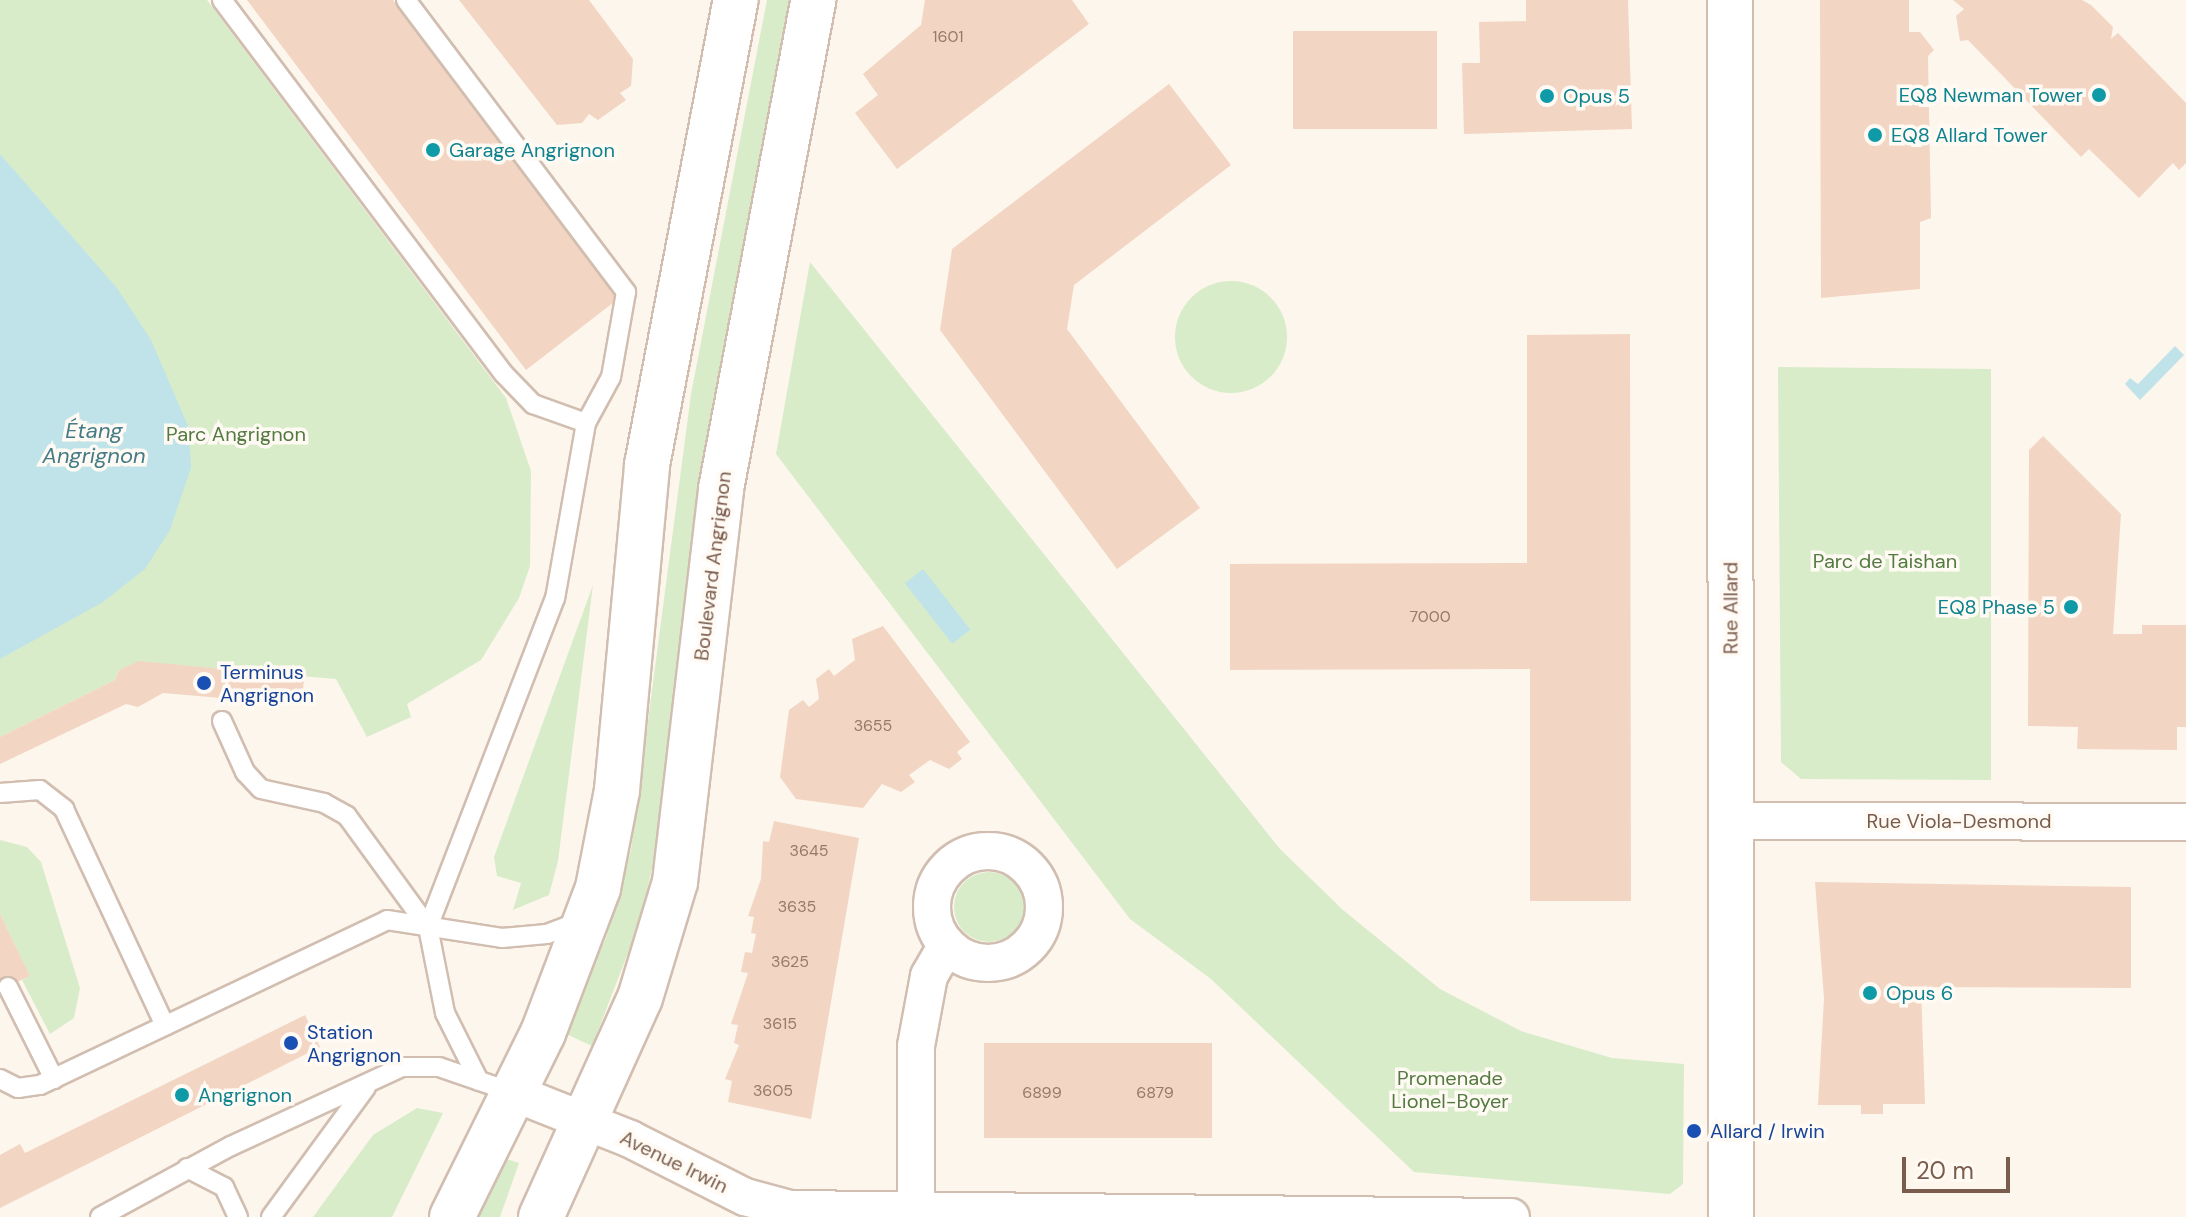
<!DOCTYPE html>
<html>
<head>
<meta charset="utf-8">
<style>
	body { margin:0 }
	#map { position:relative; width:2186px; height:1217px; overflow:hidden; background:#fdf6ec; font-family:"DM Sans",sans-serif }
	div>[style] { position:absolute }
	[style*='--x'] { left:calc(var(--x)*1px); top:calc(var(--y)*1px); width:calc(var(--w)*1px); rotate:calc(var(--a)*1deg) }
	.green>* { inset:0; background:#d8ecc9 }
	.round { border-radius:50% }
	.water>* { inset:0; background:#bfe3e8; transform-origin:0 0 }
	.building>* { inset:0; background:#f3d5c3; transform-origin:0 0 }
	.roads { filter:drop-shadow(2px 0 #d1beb0) drop-shadow(-2px 0 #d1beb0) drop-shadow(0 2px #d1beb0) drop-shadow(0 -2px #d1beb0) }
	.service>* { height:18px; margin:-9px; padding:0 9px; transform-origin:9px; border-radius:9px; background:#fff }
	.minor>* { height:36px; margin:-18px; padding:0 18px; transform-origin:18px; border-radius:18px; background:#fff }
	.minor>.ring { margin:-18px; padding:0; box-sizing:content-box; background:none; border:36px solid #fff; border-radius:50% }
	.tertiary>* { height:44px; margin:-22px; padding:0 22px; transform-origin:22px; border-radius:22px; background:#fff }
	.secondary>* { height:44px; margin:-22px; padding:0 22px; transform-origin:22px; border-radius:22px; background:#fff }
	.dots>* { width:22px; height:22px; translate:-50% -50%; box-sizing:border-box; border:4px solid #fffaf3; border-radius:50% }
	span { translate:-50% -50%; white-space:nowrap; text-align:center; line-height:1.15; -webkit-text-stroke:7px #fffaf3; paint-order:stroke }
	.number-label { font-size:16px; color:#987a6a }
	.number-label span { -webkit-text-stroke-width:0 }
	.culture-label { font-size:20px; color:#0d838f }
	.right { translate:-100% -50%; text-align:right }
	.left { translate:0 -50%; text-align:left }
	.park-label { font-size:20px; color:#537a41 }
	.street-label { font-size:20px; color:#7a5c4d }
	.transit-label { font-size:20px; color:#164399 }
	.water-label { font-size:22px; color:#437c86; font-style:italic }
	.scale { position:absolute; left:1902px; top:1157px; width:108px; height:36px; box-sizing:border-box; border:4px solid #7a5c4d; border-top:0; padding-left:10px; font-size:24px; line-height:28px; white-space:nowrap; color:#7a5c4d; -webkit-text-stroke:6px #fffaf3; paint-order:stroke }
</style>
</head>
<body>
<div id="map">
	<div class="green">
		<div style="clip-path:polygon(0 0,207px 0,506px 398px,531px 471px,530px 566px,519px 598px,481px 660px,407px 704px,411px 717px,367px 737px,336px 679px,139px 662px,119px 670px,115px 680px,0 737px)"></div>
		<div style="clip-path:polygon(767px 0,790px 0,701px 473px,657px 846px,640px 922px,592px 1046px,564px 1033px,606px 938px,631px 850px,691px 394px)"></div>
		<div style="clip-path:polygon(810px 262px,1280px 849px,1343px 910px,1440px 989px,1521px 1031px,1612px 1058px,1684px 1064px,1683px 1184px,1670px 1194px,1414px 1172px,1211px 979px,1130px 919px,776px 454px)"></div>
		<div class="round" style="left:1175px;top:281px;width:112px;height:112px"></div>
		<div style="clip-path:polygon(1778px 367px,1991px 369px,1991px 780px,1801px 779px,1781px 762px)"></div>
		<div style="clip-path:polygon(593px 585px,558px 861px,549px 895px,513px 910px,521px 883px,497px 876px,494px 857px)"></div>
		<div style="clip-path:polygon(0 840px,27px 847px,41px 862px,80px 988px,74px 1018px,50px 1034px,22px 980px,30px 976px,0 914px)"></div>
		<div class="round" style="left:954px;top:872px;width:70px;height:70px"></div>
		<div style="clip-path:polygon(417px 1108px,443px 1113px,392px 1217px,313px 1217px,373px 1135px)"></div>
		<div style="clip-path:polygon(503px 1158px,519px 1163px,500px 1217px,474px 1217px)"></div>
	</div>
	<div class="water">
		<div style="clip-path:polygon(0 154px,117px 288px,151px 340px,189px 428px,191px 468px,170px 530px,145px 569px,103px 602px,0 659px)"></div>
		<div style="clip-path:polygon(2175px 346px,2184px 355px,2140px 400px,2125px 384px,2130px 378px,2138px 384px)"></div>
		<div style="left:923px;top:569px;width:77px;height:23px;rotate:52deg"></div>
	</div>
	<div class="building">
		<div style="clip-path:polygon(247px 0,393px 0,618px 299px,526px 370px)"></div>
		<div style="clip-path:polygon(459px 0,589px 0,633px 59px,631px 86px,620px 93px,626px 100px,598px 120px,589px 114px,582px 123px,557px 125px)"></div>
		<div style="clip-path:polygon(925px 0,1072px 0,1089px 24px,897px 169px,855px 113px,878px 95px,863px 74px,921px 25px)"></div>
		<div style="clip-path:polygon(1526px 0,1628px 0,1632px 129px,1464px 134px,1462px 63px,1480px 63px,1479px 22px,1526px 21px)"></div>
		<div style="clip-path:polygon(1820px 0,1909px 0,1909px 32px,1920px 32px,1934px 50px,1928px 56px,1931px 218px,1920px 222px,1920px 289px,1821px 298px)"></div>
		<div style="clip-path:polygon(1953px 0,2082px 0,2091px 5px,2113px 27px,2111px 39px,2118px 33px,2186px 103px,2186px 163px,2179px 170px,2173px 163px,2139px 198px,2089px 149px,2081px 157px,1968px 40px,1960px 41px,1956px 16px,1964px 9px)"></div>
		<div style="left:1293px;top:31px;width:144px;height:98px"></div>
		<div style="clip-path:polygon(1169px 84px,1231px 165px,1074px 285px,1067px 329px,1200px 508px,1117px 569px,940px 330px,952px 249px)"></div>
		<div style="clip-path:polygon(1630px 334px,1631px 901px,1530px 901px,1530px 669px,1230px 670px,1230px 564px,1527px 563px,1527px 335px)"></div>
		<div style="clip-path:polygon(2043px 436px,2121px 514px,2113px 634px,2142px 634px,2142px 625px,2186px 625px,2186px 727px,2177px 727px,2177px 750px,2077px 749px,2078px 727px,2028px 726px,2029px 450px)"></div>
		<div style="clip-path:polygon(883px 626px,970px 742px,957px 752px,962px 759px,949px 769px,930px 760px,909px 775px,915px 782px,901px 792px,882px 784px,863px 808px,796px 799px,780px 777px,789px 710px,803px 700px,809px 707px,819px 699px,816px 679px,829px 669px,834px 676px,855px 660px,852px 639px)"></div>
		<div style="clip-path:polygon(139px 661px,304px 677px,302px 705px,163px 693px,138px 707px,126px 704px,0 764px,0 737px,115px 680px,119px 670px)"></div>
		<div style="clip-path:polygon(774px 821px,859px 838px,811px 1119px,728px 1102px,732px 1081px,725px 1079px,739px 1045px,734px 1043px,738px 1025px,731px 1024px,748px 973px,741px 972px,745px 952px,752px 953px,756px 934px,751px 933px,754px 917px,748px 916px,761px 879px,763px 841px,769px 842px)"></div>
		<div style="clip-path:polygon(1815px 882px,2131px 887px,2131px 988px,1921px 987px,1925px 1104px,1883px 1104px,1883px 1114px,1861px 1114px,1861px 1105px,1818px 1105px,1824px 998px)"></div>
		<div style="clip-path:polygon(0 914px,30px 976px,0 990px)"></div>
		<div style="clip-path:polygon(305px 1015px,320px 1047px,0 1208px,0 1155px,20px 1144px,25px 1153px)"></div>
		<div style="left:984px;top:1043px;width:228px;height:95px"></div>
	</div>
	<div class="roads">
		<div class="service">
			<div style="--x:222;--y:0;--w:468;--a:53"></div>
			<div style="--x:504;--y:374;--w:42;--a:46"></div>
			<div style="--x:533;--y:404;--w:56;--a:19.7"></div>
			<div style="--x:586;--y:423;--w:178;--a:100"></div>
			<div style="--x:555;--y:598;--w:353;--a:111.1"></div>
			<div style="--x:428;--y:927;--w:88;--a:78.8"></div>
			<div style="--x:445;--y:1013;--w:76;--a:63.4"></div>
			<div style="--x:406;--y:0;--w:366;--a:53"></div>
			<div style="--x:626;--y:292;--w:86;--a:100"></div>
			<div style="--x:611;--y:377;--w:52;--a:118.5"></div>
			<div style="--x:222;--y:721;--w:56;--a:65.7"></div>
			<div style="--x:245;--y:772;--w:23;--a:47"></div>
			<div style="--x:261;--y:789;--w:65;--a:12.5"></div>
			<div style="--x:324;--y:803;--w:26;--a:29"></div>
			<div style="--x:347;--y:816;--w:137;--a:53.9"></div>
			<div style="--x:0;--y:793;--w:40;--a:-4.3"></div>
			<div style="--x:40;--y:790;--w:31;--a:38"></div>
			<div style="--x:64;--y:809;--w:239;--a:65"></div>
			<div style="--x:8;--y:987;--w:103;--a:63.4"></div>
			<div style="--x:0;--y:1079;--w:20;--a:27"></div>
			<div style="--x:18;--y:1088;--w:22;--a:-8"></div>
			<div style="--x:40;--y:1085;--w:384;--a:-25.4"></div>
			<div style="--x:387;--y:920;--w:116;--a:8.9"></div>
			<div style="--x:502;--y:938;--w:45;--a:-5.1"></div>
			<div style="--x:547;--y:934;--w:34;--a:-21"></div>
			<div style="--x:187;--y:1168;--w:42;--a:27.2"></div>
			<div style="--x:224;--y:1187;--w:33;--a:65"></div>
			<div style="--x:100;--y:1217;--w:149;--a:-28.5"></div>
			<div style="--x:231;--y:1146;--w:188;--a:-24.8"></div>
			<div style="--x:402;--y:1067;--w:37;--a:0"></div>
			<div style="--x:439;--y:1067;--w:79;--a:19.1"></div>
			<div style="--x:271;--y:1217;--w:161;--a:-53.8"></div>
		</div>
		<div class="minor">
			<div style="--x:1732;--y:821;--w:454;--a:0.1"></div>
			<div class="ring" style="left:932px;top:851px;width:76px;height:76px"></div>
			<div style="--x:514;--y:1093;--w:125;--a:21.6"></div>
			<div style="--x:630;--y:1139;--w:129;--a:26.8"></div>
			<div style="--x:745;--y:1197;--w:47;--a:14.9"></div>
			<div style="--x:790;--y:1209;--w:721;--a:0.64"></div>
			<div style="--x:916;--y:1210;--w:164;--a:-90"></div>
			<div style="--x:916;--y:1046;--w:71;--a:-79.5"></div>
			<div style="--x:929;--y:976;--w:36;--a:-60"></div>
		</div>
		<div class="tertiary">
			<div style="--x:1730;--y:0;--w:1217;--a:89.95"></div>
		</div>
		<div class="secondary">
			<div style="--x:452;--y:1217;--w:205;--a:-63.7"></div>
			<div style="--x:543;--y:1033;--w:155;--a:-69.2"></div>
			<div style="--x:598;--y:888;--w:100;--a:-79"></div>
			<div style="--x:617;--y:790;--w:326;--a:-84.7"></div>
			<div style="--x:647;--y:465;--w:473;--a:-79.2"></div>
			<div style="--x:541;--y:1217;--w:240;--a:-65.7"></div>
			<div style="--x:640;--y:998;--w:121;--a:-73.2"></div>
			<div style="--x:675;--y:882;--w:396;--a:-83.3"></div>
			<div style="--x:721;--y:489;--w:498;--a:-79.3"></div>
		</div>
	</div>
	<div class="dots">
		<div style="left:2099px;top:95px;background:#0f9aa8"></div>
		<div style="left:1547px;top:96px;background:#0f9aa8"></div>
		<div style="left:1875px;top:135px;background:#0f9aa8"></div>
		<div style="left:433px;top:150px;background:#0f9aa8"></div>
		<div style="left:2071px;top:607px;background:#0f9aa8"></div>
		<div style="left:204px;top:683px;background:#1a4fb4"></div>
		<div style="left:1870px;top:993px;background:#0f9aa8"></div>
		<div style="left:291px;top:1043px;background:#1a4fb4"></div>
		<div style="left:182px;top:1095px;background:#0f9aa8"></div>
		<div style="left:1694px;top:1131px;background:#1a4fb4"></div>
	</div>
	<div class="number-label">
		<span style="left:948px;top:37px">1601</span>
		<span style="left:1430px;top:617px">7000</span>
		<span style="left:873px;top:726px">3655</span>
		<span style="left:809px;top:851px">3645</span>
		<span style="left:797px;top:907px">3635</span>
		<span style="left:790px;top:962px">3625</span>
		<span style="left:780px;top:1024px">3615</span>
		<span style="left:773px;top:1091px">3605</span>
		<span style="left:1042px;top:1093px">6899</span>
		<span style="left:1155px;top:1093px">6879</span>
	</div>
	<div class="culture-label">
		<span class="right" style="left:2083px;top:95px">EQ8 Newman Tower</span>
		<span class="left" style="left:1563px;top:96px">Opus 5</span>
		<span class="left" style="left:1891px;top:135px">EQ8 Allard Tower</span>
		<span class="left" style="left:449px;top:150px">Garage Angrignon</span>
		<span class="right" style="left:2055px;top:607px">EQ8 Phase 5</span>
		<span class="left" style="left:1886px;top:993px">Opus 6</span>
		<span class="left" style="left:198px;top:1095px">Angrignon</span>
	</div>
	<div class="park-label">
		<span style="left:236px;top:434px">Parc Angrignon</span>
		<span style="left:1885px;top:561px">Parc de Taishan</span>
		<span style="left:1450px;top:1090px">Promenade<br>Lionel-Boyer</span>
	</div>
	<div class="street-label">
		<span style="left:713px;top:566px;rotate:-83deg">Boulevard Angrignon</span>
		<span style="left:1731px;top:608px;rotate:-90deg">Rue Allard</span>
		<span style="left:1959px;top:821px">Rue Viola-Desmond</span>
		<span style="left:674px;top:1162px;rotate:26deg">Avenue Irwin</span>
	</div>
	<div class="transit-label">
		<span class="left" style="left:220px;top:684px">Terminus<br>Angrignon</span>
		<span class="left" style="left:307px;top:1044px">Station<br>Angrignon</span>
		<span class="left" style="left:1710px;top:1131px">Allard / Irwin</span>
	</div>
	<div class="water-label">
		<span style="left:94px;top:443px">Étang<br>Angrignon</span>
	</div>
	<div class="scale">20 m</div>
</div>
</body>
</html>
